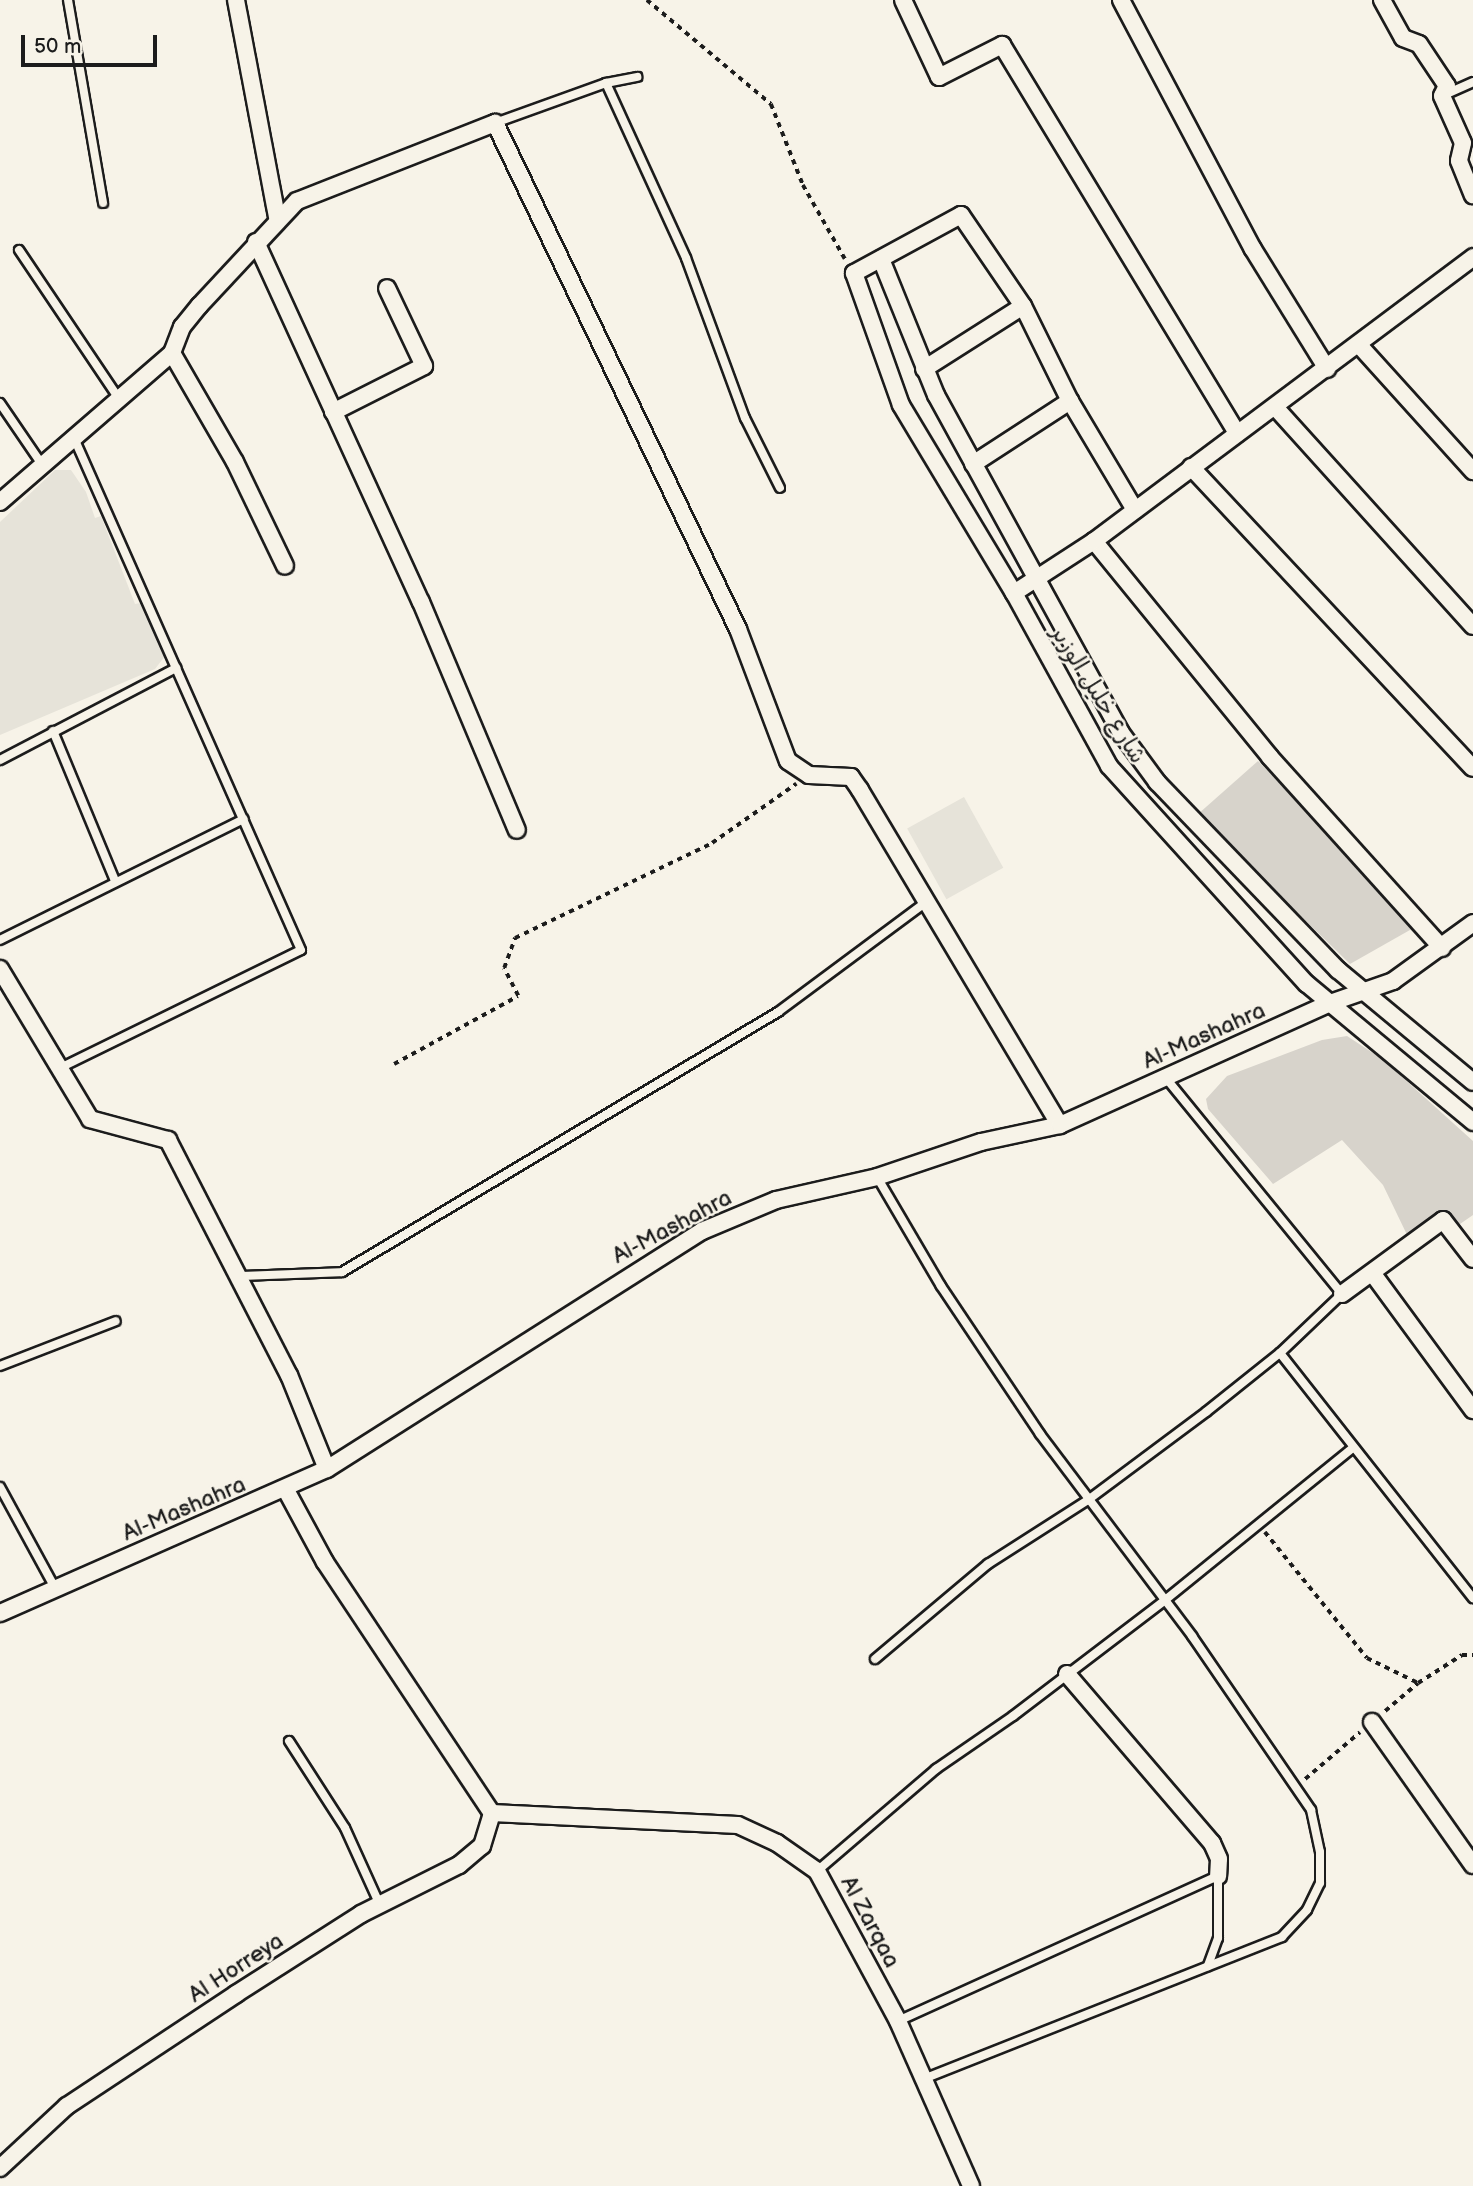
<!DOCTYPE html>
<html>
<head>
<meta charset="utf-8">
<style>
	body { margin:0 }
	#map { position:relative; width:1473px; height:2186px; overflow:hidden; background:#f7f3e8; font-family:"Balsamiq Sans","Playpen Sans Arabic",sans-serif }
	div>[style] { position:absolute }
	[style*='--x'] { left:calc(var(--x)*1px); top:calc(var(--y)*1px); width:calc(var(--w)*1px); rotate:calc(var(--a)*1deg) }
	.built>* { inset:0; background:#e6e3d9; transform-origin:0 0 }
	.green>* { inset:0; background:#d7d3cb }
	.path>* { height:3.5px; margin-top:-1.75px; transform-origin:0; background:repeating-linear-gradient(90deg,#1c1c1c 0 5px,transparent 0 10px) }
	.roads { filter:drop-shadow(2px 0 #1c1c1c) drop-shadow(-2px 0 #1c1c1c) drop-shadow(0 2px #1c1c1c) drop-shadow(0 -2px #1c1c1c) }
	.service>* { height:8px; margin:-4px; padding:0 4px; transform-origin:4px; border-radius:4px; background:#f7f3e8 }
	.minor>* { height:16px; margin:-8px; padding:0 8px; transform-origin:8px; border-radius:8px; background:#f7f3e8 }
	span { translate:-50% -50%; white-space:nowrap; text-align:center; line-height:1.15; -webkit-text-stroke:5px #f7f3e8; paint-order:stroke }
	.street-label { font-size:23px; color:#1c1c1c }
	.scale { position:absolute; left:21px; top:35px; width:136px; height:32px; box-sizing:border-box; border:4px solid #1c1c1c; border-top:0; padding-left:9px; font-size:21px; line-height:24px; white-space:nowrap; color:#1c1c1c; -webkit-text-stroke:5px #f7f3e8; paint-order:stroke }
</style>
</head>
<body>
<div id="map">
	<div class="built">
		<div style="clip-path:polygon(55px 470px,71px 470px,86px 492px,95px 518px,101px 516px,135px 604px,140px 603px,165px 656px,155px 669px,0 735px,0 522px)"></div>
		<div style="left:964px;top:797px;width:81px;height:65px;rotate:61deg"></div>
	</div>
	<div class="green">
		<div style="clip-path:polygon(1258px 761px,1417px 926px,1350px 964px,1197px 815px)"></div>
		<div style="clip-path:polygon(1347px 1036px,1382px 1059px,1473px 1141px,1473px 1215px,1460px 1224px,1445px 1213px,1410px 1241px,1383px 1185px,1342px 1140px,1273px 1184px,1208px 1109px,1206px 1099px,1227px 1076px,1322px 1040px)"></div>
	</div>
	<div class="path">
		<div style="--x:647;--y:0;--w:162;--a:40"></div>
		<div style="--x:771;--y:104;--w:87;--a:68.4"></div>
		<div style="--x:803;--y:185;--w:85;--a:60.4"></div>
		<div style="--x:394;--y:1064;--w:141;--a:-28.7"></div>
		<div style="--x:518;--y:996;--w:31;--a:-117"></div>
		<div style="--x:504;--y:968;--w:32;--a:-70"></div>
		<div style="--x:515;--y:938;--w:219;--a:-25.7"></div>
		<div style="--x:712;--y:843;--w:103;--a:-35.1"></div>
		<div style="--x:1265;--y:1532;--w:162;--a:51"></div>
		<div style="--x:1367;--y:1658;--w:57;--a:26.1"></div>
		<div style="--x:1418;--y:1683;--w:52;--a:-32.5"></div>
		<div style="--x:1462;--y:1655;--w:11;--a:0"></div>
		<div style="--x:1385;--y:1711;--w:43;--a:-40.3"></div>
		<div style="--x:1305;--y:1779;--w:72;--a:-40.5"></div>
	</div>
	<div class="roads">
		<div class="service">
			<div style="--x:68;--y:0;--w:206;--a:80.2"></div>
			<div style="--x:606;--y:83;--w:32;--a:-11"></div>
			<div style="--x:1444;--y:95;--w:32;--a:-24"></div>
			<div style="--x:495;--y:123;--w:118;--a:-19.8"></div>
			<div style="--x:606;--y:83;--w:192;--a:65.4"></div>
			<div style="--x:686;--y:258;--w:171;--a:69.8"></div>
			<div style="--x:745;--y:418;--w:78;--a:63.4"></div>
			<div style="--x:19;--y:250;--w:179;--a:56.1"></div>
			<div style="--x:0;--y:403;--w:73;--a:55.7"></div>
			<div style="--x:53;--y:731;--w:162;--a:67.5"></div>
			<div style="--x:0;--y:760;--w:199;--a:-27.6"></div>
			<div style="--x:0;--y:940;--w:272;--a:-26.4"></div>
			<div style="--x:60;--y:1068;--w:268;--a:-26.1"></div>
			<div style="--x:301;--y:950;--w:560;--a:-113.91"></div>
			<div style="--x:877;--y:1177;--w:126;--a:59.6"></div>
			<div style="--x:941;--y:1286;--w:178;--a:56.2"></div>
			<div style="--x:1040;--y:1434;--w:253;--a:53"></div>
			<div style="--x:1192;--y:1636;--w:211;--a:55.6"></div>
			<div style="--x:1311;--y:1810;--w:43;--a:77.9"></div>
			<div style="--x:1320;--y:1852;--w:31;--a:90"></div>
			<div style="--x:1320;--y:1883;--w:30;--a:116"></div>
			<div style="--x:1307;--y:1910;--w:37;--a:133"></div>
			<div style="--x:1282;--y:1937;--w:385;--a:158.4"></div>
			<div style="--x:239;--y:1276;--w:103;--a:-2.2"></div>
			<div style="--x:342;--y:1272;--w:508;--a:-30.81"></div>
			<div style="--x:778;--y:1012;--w:183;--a:-36.6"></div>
			<div style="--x:1280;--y:1353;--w:312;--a:51.8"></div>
			<div style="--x:0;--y:1366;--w:124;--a:-21.2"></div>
			<div style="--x:0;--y:1487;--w:115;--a:61.4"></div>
			<div style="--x:875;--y:1659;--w:148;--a:-40.1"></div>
			<div style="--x:988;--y:1564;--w:119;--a:-32.6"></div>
			<div style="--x:1088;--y:1500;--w:147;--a:-36.7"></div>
			<div style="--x:1206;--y:1412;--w:95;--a:-38.6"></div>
			<div style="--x:1280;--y:1353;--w:86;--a:-43.6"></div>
			<div style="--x:1342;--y:1294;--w:279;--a:-129.2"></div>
			<div style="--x:289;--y:1741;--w:103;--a:57.2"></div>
			<div style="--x:345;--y:1828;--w:85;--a:65.6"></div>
			<div style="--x:817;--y:1871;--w:157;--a:-40.6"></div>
			<div style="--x:936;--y:1769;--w:93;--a:-34.5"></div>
			<div style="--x:1013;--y:1716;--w:191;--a:-37.3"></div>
			<div style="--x:1165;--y:1600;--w:242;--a:-39"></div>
			<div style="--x:898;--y:2021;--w:351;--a:-24.4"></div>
			<div style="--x:1218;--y:1876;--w:62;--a:90"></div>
			<div style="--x:1218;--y:1938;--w:30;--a:110"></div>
		</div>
		<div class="minor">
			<div style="--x:236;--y:0;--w:222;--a:79.3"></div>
			<div style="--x:903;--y:0;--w:85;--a:64.9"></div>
			<div style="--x:939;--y:77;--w:71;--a:-26.9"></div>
			<div style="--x:1002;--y:45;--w:454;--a:58.8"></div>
			<div style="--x:1121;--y:0;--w:282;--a:62.1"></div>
			<div style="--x:1253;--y:249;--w:141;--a:58.3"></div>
			<div style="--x:1382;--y:0;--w:43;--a:61.1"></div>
			<div style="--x:1403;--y:38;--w:17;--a:21"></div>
			<div style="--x:1419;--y:44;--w:50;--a:56.3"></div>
			<div style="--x:1447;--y:86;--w:11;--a:117"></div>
			<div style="--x:1442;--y:96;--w:51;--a:65.9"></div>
			<div style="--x:1463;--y:143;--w:18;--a:103"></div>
			<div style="--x:1459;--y:161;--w:37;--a:68"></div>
			<div style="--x:256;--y:242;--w:396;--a:65.4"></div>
			<div style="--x:421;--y:602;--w:247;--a:67.2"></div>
			<div style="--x:881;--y:259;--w:147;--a:68"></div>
			<div style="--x:936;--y:395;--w:385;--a:61.3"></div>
			<div style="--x:1121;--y:733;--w:61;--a:53.7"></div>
			<div style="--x:1157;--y:782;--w:261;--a:46.1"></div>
			<div style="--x:1338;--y:970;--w:175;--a:39.7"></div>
			<div style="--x:1359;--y:345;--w:170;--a:47.9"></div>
			<div style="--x:172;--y:353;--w:126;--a:60"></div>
			<div style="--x:235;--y:462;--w:115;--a:64.3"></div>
			<div style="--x:924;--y:369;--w:117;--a:-32.5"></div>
			<div style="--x:1275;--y:407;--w:295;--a:47.9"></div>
			<div style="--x:333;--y:412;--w:102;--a:-26.8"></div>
			<div style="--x:424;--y:366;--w:86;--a:-115.4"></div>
			<div style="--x:973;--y:464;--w:116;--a:-33"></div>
			<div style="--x:1191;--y:467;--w:412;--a:46.9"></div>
			<div style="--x:0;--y:502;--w:228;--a:-40.9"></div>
			<div style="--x:172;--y:353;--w:28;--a:-69"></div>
			<div style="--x:182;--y:327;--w:28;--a:-51"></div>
			<div style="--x:200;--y:305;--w:142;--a:-47"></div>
			<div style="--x:297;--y:201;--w:213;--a:-21.5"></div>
			<div style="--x:495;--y:123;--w:561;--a:64.35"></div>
			<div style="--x:738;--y:629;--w:141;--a:69.3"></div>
			<div style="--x:788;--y:761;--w:25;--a:34"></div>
			<div style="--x:809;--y:775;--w:42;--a:2.7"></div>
			<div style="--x:851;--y:777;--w:16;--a:55"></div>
			<div style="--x:860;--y:790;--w:390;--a:59.2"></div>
			<div style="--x:1135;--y:510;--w:127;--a:-120.8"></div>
			<div style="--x:1070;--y:401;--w:106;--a:-116.3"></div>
			<div style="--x:1023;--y:306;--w:110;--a:-124.3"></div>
			<div style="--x:961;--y:215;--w:122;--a:151.5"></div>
			<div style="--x:854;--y:273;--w:140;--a:70.4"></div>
			<div style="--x:901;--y:405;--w:219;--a:59"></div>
			<div style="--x:1014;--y:593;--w:197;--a:61.2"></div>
			<div style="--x:1109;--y:766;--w:294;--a:47.8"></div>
			<div style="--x:1307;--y:984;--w:216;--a:39.7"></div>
			<div style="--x:1094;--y:541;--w:279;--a:50.8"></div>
			<div style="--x:1270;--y:757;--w:257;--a:48"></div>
			<div style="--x:1014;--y:593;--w:95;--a:-33"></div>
			<div style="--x:1094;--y:541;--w:474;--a:-36.8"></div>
			<div style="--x:0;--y:969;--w:175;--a:59"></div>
			<div style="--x:90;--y:1119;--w:81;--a:15.1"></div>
			<div style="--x:168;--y:1140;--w:264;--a:62.8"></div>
			<div style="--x:289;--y:1375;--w:101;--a:68"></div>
			<div style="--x:1373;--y:1274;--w:169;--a:53.7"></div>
			<div style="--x:1342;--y:1294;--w:125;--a:-36.2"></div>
			<div style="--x:1443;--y:1220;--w:49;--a:52.4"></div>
			<div style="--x:286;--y:1490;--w:82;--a:61.6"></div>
			<div style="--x:325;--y:1562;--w:301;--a:56.4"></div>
			<div style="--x:0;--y:1613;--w:357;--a:-23.8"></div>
			<div style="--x:327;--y:1469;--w:444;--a:-32.4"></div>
			<div style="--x:702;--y:1231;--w:80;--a:-22.7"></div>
			<div style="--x:776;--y:1200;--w:104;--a:-12.8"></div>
			<div style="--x:877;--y:1177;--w:110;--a:-18.6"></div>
			<div style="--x:981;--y:1142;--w:81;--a:-12.1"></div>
			<div style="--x:1060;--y:1125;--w:296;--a:-24.3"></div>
			<div style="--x:1330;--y:1003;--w:67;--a:-19.2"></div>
			<div style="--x:1393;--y:981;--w:99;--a:-35.9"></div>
			<div style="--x:1067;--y:1674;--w:223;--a:49.4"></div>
			<div style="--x:1212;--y:1843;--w:17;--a:66"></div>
			<div style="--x:1219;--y:1859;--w:17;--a:93"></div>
			<div style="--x:1372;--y:1722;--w:175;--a:54.8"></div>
			<div style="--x:492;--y:1813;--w:246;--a:2.8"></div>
			<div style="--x:738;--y:1825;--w:43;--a:24.8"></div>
			<div style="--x:777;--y:1843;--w:49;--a:35"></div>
			<div style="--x:817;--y:1871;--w:170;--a:61.6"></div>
			<div style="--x:898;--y:2021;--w:180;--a:66.1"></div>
			<div style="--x:0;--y:2168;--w:91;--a:-42.8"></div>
			<div style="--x:67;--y:2106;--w:203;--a:-33.5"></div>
			<div style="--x:236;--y:1994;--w:148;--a:-32.6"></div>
			<div style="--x:361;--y:1914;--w:110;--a:-26.6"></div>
			<div style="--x:459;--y:1865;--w:30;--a:-40"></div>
			<div style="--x:482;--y:1846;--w:34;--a:-73"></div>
		</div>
	</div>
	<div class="street-label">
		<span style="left:1098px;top:695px;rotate:58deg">شارع خليل الوزير</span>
		<span style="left:1204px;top:1036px;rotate:-24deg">Al-Mashahra</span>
		<span style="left:672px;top:1227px;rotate:-28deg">Al-Mashahra</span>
		<span style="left:184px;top:1509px;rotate:-23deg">Al-Mashahra</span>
		<span style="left:870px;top:1922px;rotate:62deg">Al Zarqaa</span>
		<span style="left:236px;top:1968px;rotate:-33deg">Al Horreya</span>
	</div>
	<div class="scale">50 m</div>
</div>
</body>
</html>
